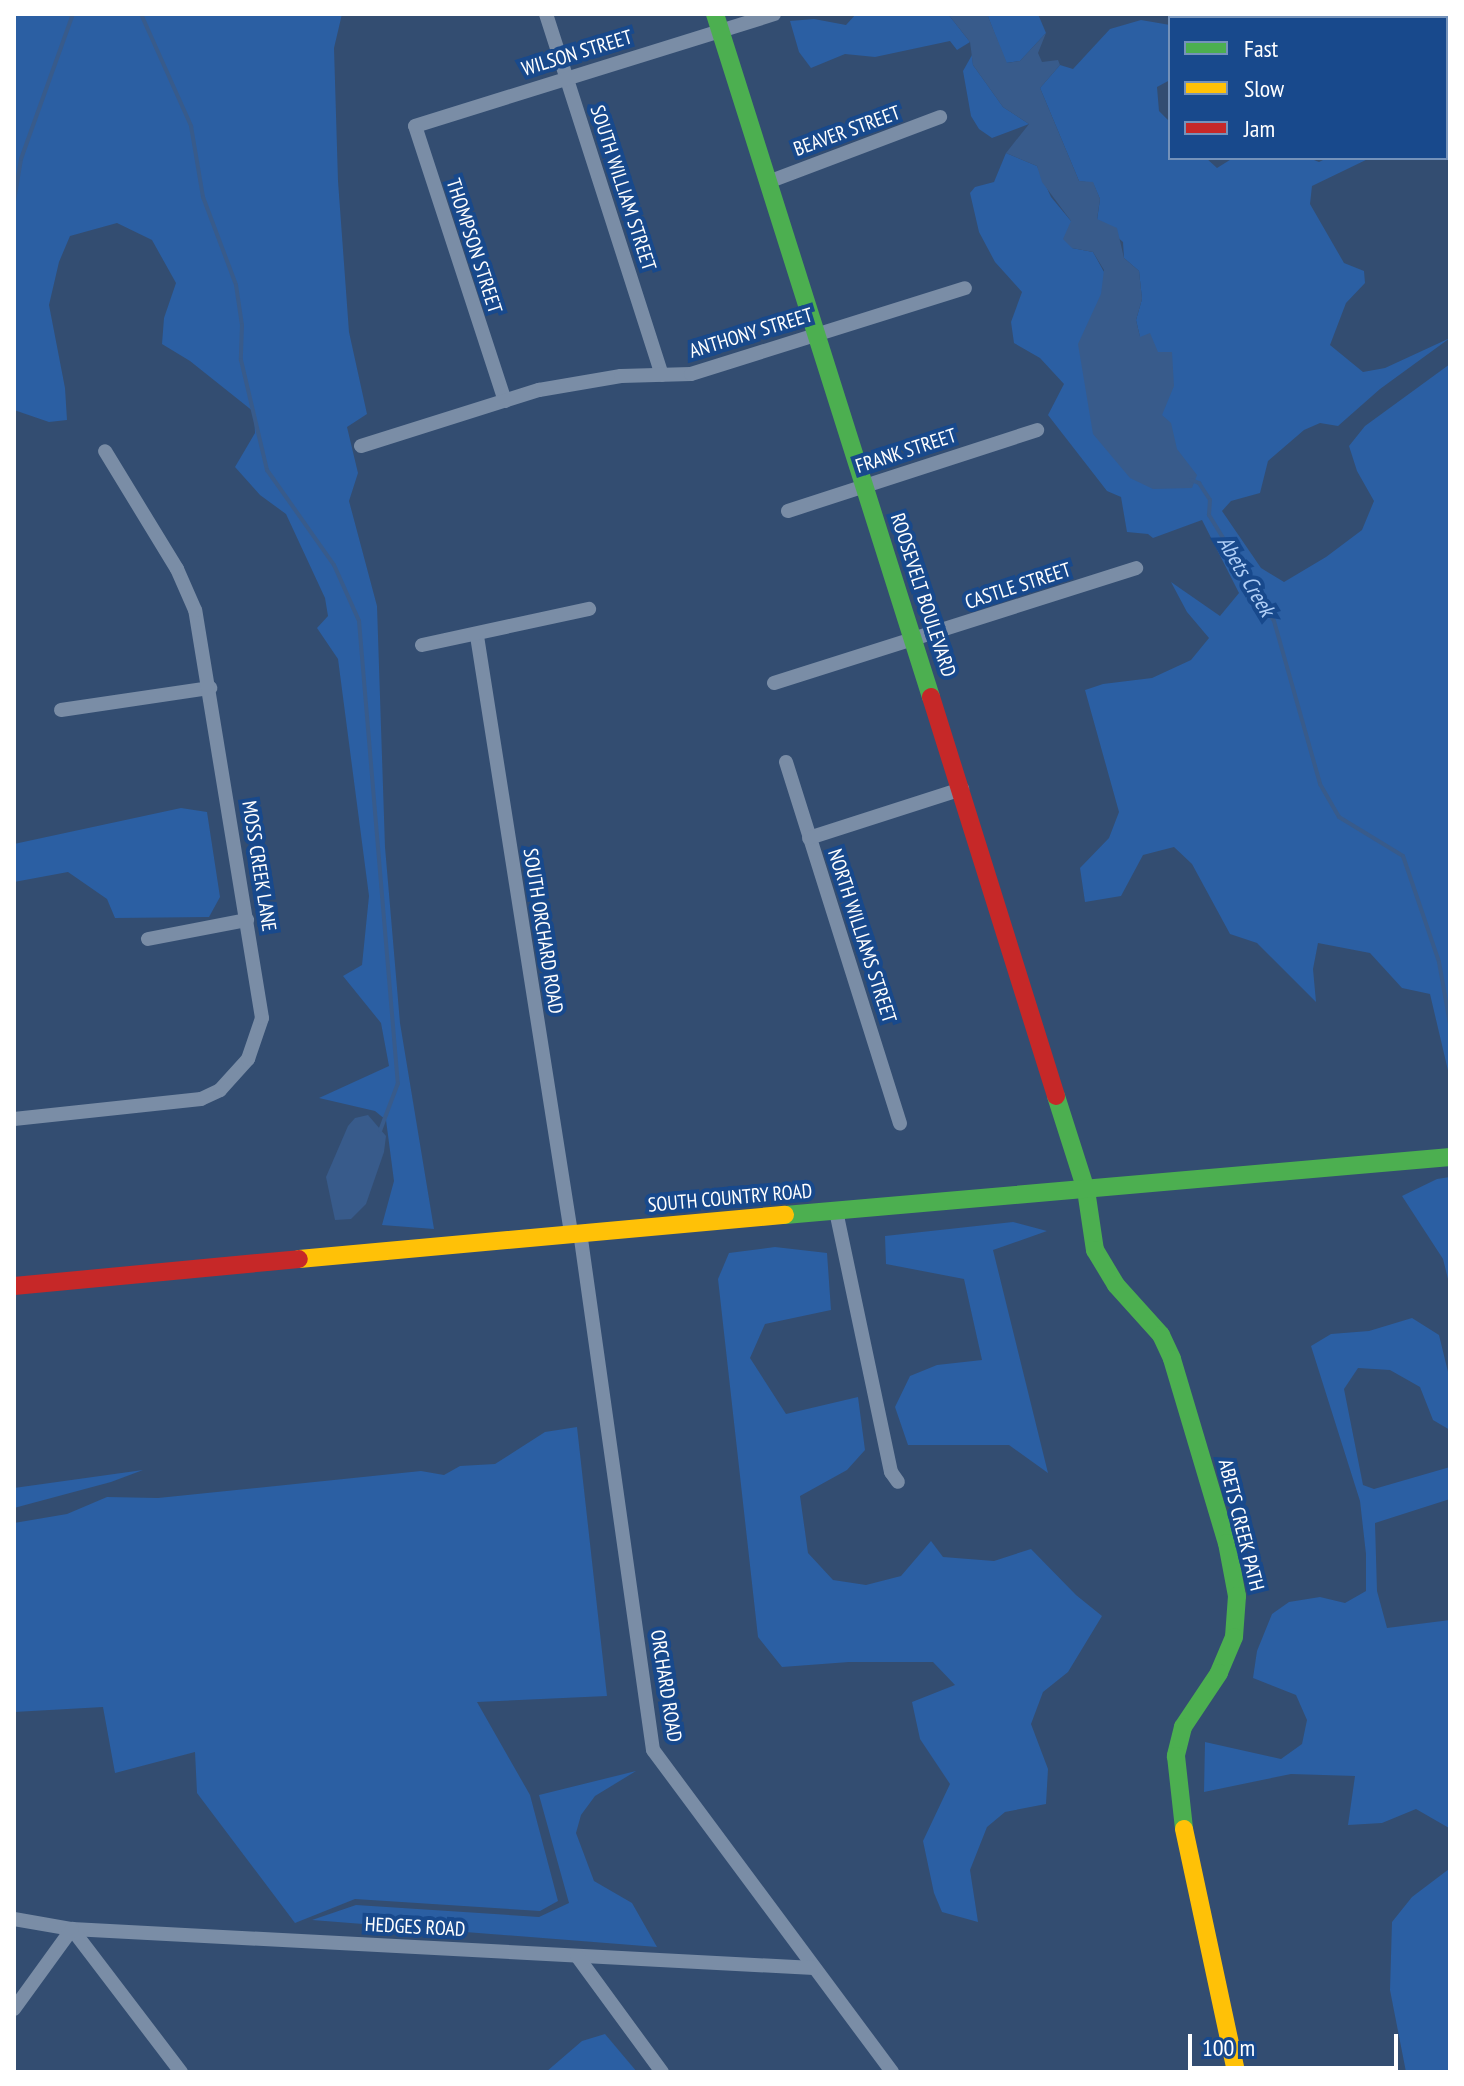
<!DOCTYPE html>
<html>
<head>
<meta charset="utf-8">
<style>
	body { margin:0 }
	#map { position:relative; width:1464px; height:2086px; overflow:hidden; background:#334d71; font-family:"PT Sans Narrow",sans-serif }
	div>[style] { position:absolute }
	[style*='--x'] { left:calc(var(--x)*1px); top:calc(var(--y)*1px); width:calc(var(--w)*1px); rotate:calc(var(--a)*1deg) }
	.green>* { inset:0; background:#2b5fa3 }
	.water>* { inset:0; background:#385b8b }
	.stream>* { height:4px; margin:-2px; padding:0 2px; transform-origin:2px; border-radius:2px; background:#385b8b }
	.street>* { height:14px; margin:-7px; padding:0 7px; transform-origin:7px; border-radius:7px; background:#7a8da6 }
	.fast>* { height:18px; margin:-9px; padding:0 9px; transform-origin:9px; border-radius:9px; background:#4caf50 }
	.slow>* { height:18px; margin:-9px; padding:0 9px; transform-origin:9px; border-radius:9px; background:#ffc107 }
	.jam>* { height:18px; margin:-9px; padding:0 9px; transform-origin:9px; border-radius:9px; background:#c62828 }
	span { translate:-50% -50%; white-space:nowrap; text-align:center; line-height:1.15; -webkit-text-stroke:8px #18498c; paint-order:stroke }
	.street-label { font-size:20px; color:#fff }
	.water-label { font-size:22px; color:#afcef6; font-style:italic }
	.frame { position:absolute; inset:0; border:16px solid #fff; pointer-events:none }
	.legend { position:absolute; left:1168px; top:16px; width:280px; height:144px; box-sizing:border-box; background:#18498c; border:2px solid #7492ba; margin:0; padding:10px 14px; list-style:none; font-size:24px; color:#fff }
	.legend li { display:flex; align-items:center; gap:16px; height:40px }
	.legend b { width:40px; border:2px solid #7492ba }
	.scale { position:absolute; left:1188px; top:2034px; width:210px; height:36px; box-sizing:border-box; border:4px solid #fff; border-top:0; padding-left:10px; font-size:24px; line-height:28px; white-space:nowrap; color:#fff; -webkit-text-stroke:6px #18498c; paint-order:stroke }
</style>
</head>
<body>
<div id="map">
	<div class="green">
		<div style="clip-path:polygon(14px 14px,342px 14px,334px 48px,338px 181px,349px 332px,367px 414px,347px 427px,358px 473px,349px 501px,377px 606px,385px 847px,400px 1023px,434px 1229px,382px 1225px,394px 1181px,386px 1120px,375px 1111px,319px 1098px,389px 1066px,381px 1023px,343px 976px,362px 965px,369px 896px,338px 659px,317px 628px,328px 616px,325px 598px,286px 514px,260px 495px,235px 467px,255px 433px,254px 412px,190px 361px,162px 344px,164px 318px,176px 283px,152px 240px,117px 223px,70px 236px,59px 262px,49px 305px,65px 388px,67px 420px,49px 422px,14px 410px)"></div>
		<div style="clip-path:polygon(856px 14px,948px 14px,970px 42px,957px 50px,950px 41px,875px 57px,845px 54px,811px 68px,799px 52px,790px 21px,814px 19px,846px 25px)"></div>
		<div style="clip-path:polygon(987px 14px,1038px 14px,1046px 33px,1020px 61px,1006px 63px)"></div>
		<div style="clip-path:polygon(1141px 20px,1170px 25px,1170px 80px,1157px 87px,1159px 111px,1170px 122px,1170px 158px,1206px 158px,1217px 168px,1233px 158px,1309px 158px,1319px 162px,1327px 158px,1370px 158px,1312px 186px,1310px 204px,1344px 263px,1364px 271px,1365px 283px,1346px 303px,1330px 345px,1363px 372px,1385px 368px,1450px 338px,1380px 389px,1338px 426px,1320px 423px,1304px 430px,1268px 461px,1260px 493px,1231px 501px,1222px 511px,1261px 568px,1284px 582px,1326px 557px,1362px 530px,1374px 501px,1357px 471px,1349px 446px,1365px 426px,1450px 364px,1450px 1079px,1430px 994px,1402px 988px,1370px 953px,1318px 943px,1313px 969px,1316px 1002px,1257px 943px,1230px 934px,1192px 864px,1174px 847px,1143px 855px,1121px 896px,1085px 902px,1080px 868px,1109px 838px,1119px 812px,1085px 690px,1103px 684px,1152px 678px,1191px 660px,1209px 638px,1187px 612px,1171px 582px,1220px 616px,1239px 593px,1202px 520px,1153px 538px,1148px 534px,1127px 532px,1121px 497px,1107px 491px,1048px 415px,1064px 384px,1040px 358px,1014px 343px,1011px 322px,1022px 292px,995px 262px,979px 232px,970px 193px,975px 187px,994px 182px,1006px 153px,1037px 166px,1051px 197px,1071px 221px,1072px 248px,1093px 252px,1140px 337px,1136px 320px,1142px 299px,1139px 271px,1124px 258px,1123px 242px,1097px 220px,1100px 199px,1093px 183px,1079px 181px,1040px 88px,1060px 65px,1073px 69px,1110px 29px)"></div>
		<div style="clip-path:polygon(972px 55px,973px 65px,1003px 107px,1029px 124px,992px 138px,979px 129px,971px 116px,963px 71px)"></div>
		<div style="clip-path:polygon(181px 808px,207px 812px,220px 897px,209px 917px,115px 918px,107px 899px,68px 872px,14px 882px,14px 844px)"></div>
		<div style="clip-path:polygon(1450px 1177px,1450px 1287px,1443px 1259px,1402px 1196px,1437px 1179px)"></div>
		<div style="clip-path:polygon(1013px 1222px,1047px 1231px,993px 1250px,1048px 1473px,1009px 1445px,908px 1445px,895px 1407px,910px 1376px,937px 1365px,982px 1360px,964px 1279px,886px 1264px,885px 1236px)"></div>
		<div style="clip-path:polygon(775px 1247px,827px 1253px,831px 1310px,765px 1324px,750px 1358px,786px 1414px,858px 1397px,865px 1450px,847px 1470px,800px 1496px,808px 1553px,833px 1580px,866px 1585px,901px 1576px,931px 1541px,943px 1557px,994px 1561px,1031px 1549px,1076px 1595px,1102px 1616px,1068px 1672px,1043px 1692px,1031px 1724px,1048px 1769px,1046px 1804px,1005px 1812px,987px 1827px,970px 1870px,978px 1922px,942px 1912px,934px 1893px,923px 1841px,950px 1784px,920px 1739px,912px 1702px,955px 1685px,933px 1662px,849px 1662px,782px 1667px,758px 1637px,718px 1279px,729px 1253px)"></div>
		<div style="clip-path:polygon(1412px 1318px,1439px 1335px,1450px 1380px,1450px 1430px,1433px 1420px,1420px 1387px,1390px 1370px,1358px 1368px,1344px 1389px,1363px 1485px,1374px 1489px,1450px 1467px,1450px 1499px,1375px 1523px,1377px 1591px,1387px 1628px,1450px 1620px,1450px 2072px,1406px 2072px,1390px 1990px,1392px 1922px,1412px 1897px,1449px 1869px,1449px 1828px,1416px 1809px,1382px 1823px,1348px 1825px,1355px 1776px,1291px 1774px,1204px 1792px,1205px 1742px,1281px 1759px,1302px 1744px,1307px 1720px,1296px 1695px,1253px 1678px,1257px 1651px,1272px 1614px,1289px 1602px,1320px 1597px,1345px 1603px,1366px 1591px,1366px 1554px,1360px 1501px,1311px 1346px,1331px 1334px,1369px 1331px)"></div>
		<div style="clip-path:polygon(577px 1427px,607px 1696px,477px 1702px,530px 1795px,558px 1901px,540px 1911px,355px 1899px,295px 1923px,197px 1793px,195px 1752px,115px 1773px,103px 1707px,14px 1712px,14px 1523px,67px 1514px,107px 1497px,158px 1498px,421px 1471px,444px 1475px,460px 1466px,495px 1464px,545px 1432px)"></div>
		<div style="clip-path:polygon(143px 1470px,111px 1482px,14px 1508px,14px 1488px)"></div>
		<div style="clip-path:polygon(636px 1771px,595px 1796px,581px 1815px,576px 1833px,594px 1881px,632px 1903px,657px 1947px,312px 1920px,356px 1905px,539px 1917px,569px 1903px,539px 1795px)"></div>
		<div style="clip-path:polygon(605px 2034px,637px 2072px,546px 2072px,582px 2041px)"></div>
	</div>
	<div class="water">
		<div style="clip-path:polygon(948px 14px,987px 14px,1007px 63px,1020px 61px,1046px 33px,1038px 53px,1042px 62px,1058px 60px,1060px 65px,1040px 88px,1079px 181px,1093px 182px,1100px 199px,1097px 219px,1117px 228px,1124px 258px,1139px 271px,1142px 299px,1136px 320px,1140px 337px,1150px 333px,1158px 352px,1172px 352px,1174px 386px,1162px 415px,1171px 423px,1177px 449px,1197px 475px,1192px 488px,1153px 489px,1130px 478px,1093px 434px,1078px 344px,1101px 294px,1104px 270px,1093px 252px,1072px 248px,1063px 239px,1071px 221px,1042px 182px,1037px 166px,1006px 153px,1029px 124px,1003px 107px,973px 65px,970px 42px)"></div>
		<div style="clip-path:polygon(368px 1115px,386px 1136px,384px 1152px,366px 1204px,351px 1219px,335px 1220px,326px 1177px,348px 1126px,355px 1118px)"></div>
	</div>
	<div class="stream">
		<div style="--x:141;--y:14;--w:123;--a:65.9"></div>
		<div style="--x:191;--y:126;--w:72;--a:80.4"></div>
		<div style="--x:203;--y:197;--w:94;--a:69.4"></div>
		<div style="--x:236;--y:285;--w:40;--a:81.5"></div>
		<div style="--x:242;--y:325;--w:35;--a:92"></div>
		<div style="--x:241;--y:360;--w:113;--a:76.7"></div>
		<div style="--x:267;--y:470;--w:116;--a:54.8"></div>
		<div style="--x:334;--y:565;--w:61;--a:65.9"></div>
		<div style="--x:359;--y:621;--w:464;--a:85.2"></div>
		<div style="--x:398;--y:1083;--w:51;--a:110.6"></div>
		<div style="--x:14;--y:201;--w:43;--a:-80.5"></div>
		<div style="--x:21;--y:159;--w:154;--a:-70.3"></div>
		<div style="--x:1191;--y:480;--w:9;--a:21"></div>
		<div style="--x:1199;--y:483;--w:20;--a:57"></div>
		<div style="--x:1210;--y:500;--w:15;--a:94"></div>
		<div style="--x:1209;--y:515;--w:124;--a:58.5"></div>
		<div style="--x:1274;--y:621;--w:169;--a:74.2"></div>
		<div style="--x:1320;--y:784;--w:38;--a:60"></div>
		<div style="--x:1339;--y:817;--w:75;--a:31.4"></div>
		<div style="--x:1403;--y:856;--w:112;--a:71.2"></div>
		<div style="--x:1439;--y:962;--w:63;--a:79.9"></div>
	</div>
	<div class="street">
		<div style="--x:546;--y:14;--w:379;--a:72.2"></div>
		<div style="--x:768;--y:182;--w:184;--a:-20.7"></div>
		<div style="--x:505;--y:401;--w:289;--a:-108.1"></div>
		<div style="--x:415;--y:126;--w:376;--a:-17.3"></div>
		<div style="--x:361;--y:446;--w:187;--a:-17.5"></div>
		<div style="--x:539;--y:390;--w:83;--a:-9.7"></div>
		<div style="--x:621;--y:376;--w:70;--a:-1.6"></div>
		<div style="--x:691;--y:374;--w:287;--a:-17.4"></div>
		<div style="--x:788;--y:511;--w:262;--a:-18"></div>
		<div style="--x:477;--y:636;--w:604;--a:81.05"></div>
		<div style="--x:422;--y:645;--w:171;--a:-12.2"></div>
		<div style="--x:774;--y:683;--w:380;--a:-17.6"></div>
		<div style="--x:61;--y:710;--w:151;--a:-8.4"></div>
		<div style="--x:786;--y:762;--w:379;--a:72.5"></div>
		<div style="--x:809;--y:838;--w:161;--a:-17.8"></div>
		<div style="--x:148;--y:939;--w:101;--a:-10.9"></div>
		<div style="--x:14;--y:1119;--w:188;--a:-6.1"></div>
		<div style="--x:201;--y:1099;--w:21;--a:-25"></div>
		<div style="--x:220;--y:1090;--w:42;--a:-47.9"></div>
		<div style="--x:248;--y:1059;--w:43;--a:-71.1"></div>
		<div style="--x:262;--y:1018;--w:413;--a:-99.3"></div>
		<div style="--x:195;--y:610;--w:45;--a:-113.7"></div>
		<div style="--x:177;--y:569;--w:138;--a:-121.4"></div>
		<div style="--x:836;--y:1211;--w:267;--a:78.1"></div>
		<div style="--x:891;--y:1472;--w:12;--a:55"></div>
		<div style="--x:580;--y:1232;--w:523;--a:81.98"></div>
		<div style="--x:653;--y:1750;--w:401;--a:53.4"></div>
		<div style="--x:14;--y:1919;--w:59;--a:9.8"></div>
		<div style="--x:72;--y:1929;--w:743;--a:3.01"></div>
		<div style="--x:72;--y:1929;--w:180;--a:52.7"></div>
		<div style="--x:577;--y:1956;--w:144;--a:53.8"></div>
		<div style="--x:14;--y:2009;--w:99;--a:-54.1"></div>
	</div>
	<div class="fast">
		<div style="--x:715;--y:14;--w:716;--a:72.45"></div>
		<div style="--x:1056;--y:1096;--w:99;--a:72.3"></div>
		<div style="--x:1086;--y:1190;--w:61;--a:81.5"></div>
		<div style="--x:1095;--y:1250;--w:41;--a:59"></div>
		<div style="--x:1116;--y:1285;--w:67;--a:48"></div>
		<div style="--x:1161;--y:1335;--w:26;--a:65"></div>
		<div style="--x:1172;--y:1359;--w:192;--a:73.4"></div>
		<div style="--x:1227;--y:1543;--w:54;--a:79.3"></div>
		<div style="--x:1237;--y:1596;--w:41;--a:94.2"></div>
		<div style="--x:1234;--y:1637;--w:39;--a:113"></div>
		<div style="--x:1219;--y:1673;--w:65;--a:123.7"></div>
		<div style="--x:1183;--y:1727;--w:30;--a:104"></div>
		<div style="--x:1176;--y:1756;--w:73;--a:83.7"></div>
		<div style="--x:785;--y:1215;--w:668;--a:-4.98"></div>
	</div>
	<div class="slow">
		<div style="--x:299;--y:1259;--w:488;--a:-5.2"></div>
		<div style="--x:1184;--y:1829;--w:249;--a:77.9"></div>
	</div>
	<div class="jam">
		<div style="--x:931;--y:697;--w:418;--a:72.6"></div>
		<div style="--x:14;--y:1286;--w:286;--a:-5.4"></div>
	</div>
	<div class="street-label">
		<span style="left:577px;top:53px;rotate:-17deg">WILSON STREET</span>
		<span style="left:847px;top:131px;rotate:-20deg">BEAVER STREET</span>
		<span style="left:623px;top:188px;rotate:72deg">SOUTH WILLIAM STREET</span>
		<span style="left:474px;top:246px;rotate:72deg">THOMPSON STREET</span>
		<span style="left:751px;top:333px;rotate:-17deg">ANTHONY STREET</span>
		<span style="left:906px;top:451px;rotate:-18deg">FRANK STREET</span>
		<span style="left:1018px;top:586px;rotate:-18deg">CASTLE STREET</span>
		<span style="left:923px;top:595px;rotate:72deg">ROOSEVELT BOULEVARD</span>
		<span style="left:259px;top:866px;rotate:81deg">MOSS CREEK LANE</span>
		<span style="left:543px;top:931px;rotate:81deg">SOUTH ORCHARD ROAD</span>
		<span style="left:862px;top:936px;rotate:72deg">NORTH WILLIAMS STREET</span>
		<span style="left:730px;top:1198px;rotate:-5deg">SOUTH COUNTRY ROAD</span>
		<span style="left:1241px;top:1525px;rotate:76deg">ABETS CREEK PATH</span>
		<span style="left:666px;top:1686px;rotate:81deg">ORCHARD ROAD</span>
		<span style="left:415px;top:1927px;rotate:3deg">HEDGES ROAD</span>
	</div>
	<div class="water-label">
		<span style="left:1246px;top:576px;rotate:59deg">Abets Creek</span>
	</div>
	<div class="frame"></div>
	<ul class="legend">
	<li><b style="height:10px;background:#4caf50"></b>Fast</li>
	<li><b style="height:10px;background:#ffc107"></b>Slow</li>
	<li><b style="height:10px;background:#c62828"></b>Jam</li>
	</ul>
	<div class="scale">100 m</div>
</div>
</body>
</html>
